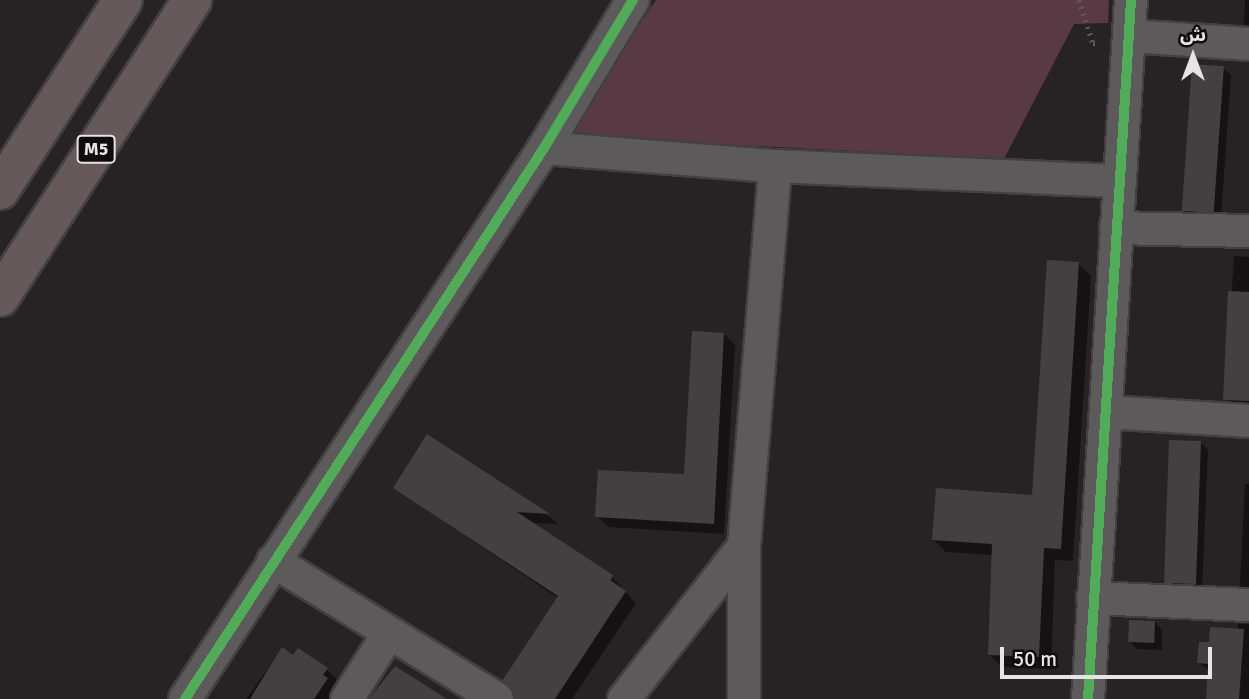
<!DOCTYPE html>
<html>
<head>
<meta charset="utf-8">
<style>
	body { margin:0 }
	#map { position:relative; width:1249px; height:699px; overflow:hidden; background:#272324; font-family:Signika,"Noto Sans Arabic",sans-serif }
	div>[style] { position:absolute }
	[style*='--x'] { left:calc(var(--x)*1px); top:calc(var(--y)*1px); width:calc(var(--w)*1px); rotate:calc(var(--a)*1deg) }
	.green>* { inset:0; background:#593943 }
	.shadow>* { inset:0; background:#0007 }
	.building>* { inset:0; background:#434041; transform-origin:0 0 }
	.path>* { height:4.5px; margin-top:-2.25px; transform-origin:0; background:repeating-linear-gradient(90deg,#5e5a5b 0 2px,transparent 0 7px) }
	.roads { filter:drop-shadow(2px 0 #434041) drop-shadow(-2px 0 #434041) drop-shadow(0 2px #434041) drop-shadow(0 -2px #434041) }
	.minor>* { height:32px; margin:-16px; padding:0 16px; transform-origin:16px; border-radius:16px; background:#5d5a5b }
	.highway>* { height:38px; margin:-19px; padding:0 19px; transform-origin:19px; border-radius:19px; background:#65595c }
	.cycleway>* { height:10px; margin:-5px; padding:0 5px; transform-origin:5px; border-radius:5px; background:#51ab58 }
	span { translate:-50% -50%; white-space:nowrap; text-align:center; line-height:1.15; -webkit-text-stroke:7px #0f0c0d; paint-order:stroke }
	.shield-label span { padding:2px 5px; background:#0f0c0d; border:2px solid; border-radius:5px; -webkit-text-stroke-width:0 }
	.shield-label { font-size:18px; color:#e9e3e4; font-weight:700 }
	.north { position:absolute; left:1158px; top:21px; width:70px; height:70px; -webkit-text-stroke:5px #0f0c0d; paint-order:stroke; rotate:0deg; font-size:19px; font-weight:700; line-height:28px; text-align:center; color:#e9e3e4 }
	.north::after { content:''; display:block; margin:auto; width:24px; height:32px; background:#e9e3e4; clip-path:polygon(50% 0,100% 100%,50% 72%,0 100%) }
	.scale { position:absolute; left:1000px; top:647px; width:212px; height:32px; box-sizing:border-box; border:4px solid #e9e3e4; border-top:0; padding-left:9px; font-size:21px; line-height:24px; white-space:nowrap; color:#e9e3e4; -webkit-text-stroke:5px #0f0c0d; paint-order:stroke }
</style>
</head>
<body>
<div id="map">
	<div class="green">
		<div style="clip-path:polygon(656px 0,1109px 0,1108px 23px,1074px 24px,1004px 159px,565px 136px)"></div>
	</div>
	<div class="shadow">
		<div style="clip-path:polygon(1245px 0,1249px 0,1249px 29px,1244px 24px)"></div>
		<div style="clip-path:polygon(1223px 68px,1231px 75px,1221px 218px,1194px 218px,1186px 210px)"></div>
		<div style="clip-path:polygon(1234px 256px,1249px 257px,1249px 407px,1232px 407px,1225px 399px)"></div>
		<div style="clip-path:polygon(1078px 263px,1091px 276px,1073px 561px,1055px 560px,1051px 669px,1002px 667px,989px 654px,993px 555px,946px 552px,934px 540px,1033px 496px)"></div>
		<div style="clip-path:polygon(724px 334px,735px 345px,724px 534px,608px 527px,597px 516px,685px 476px)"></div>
		<div style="clip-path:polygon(427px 436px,549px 516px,558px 524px,530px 523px,610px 576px,606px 589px,613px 578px,636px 603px,572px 699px,517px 699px,558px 598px,395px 488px)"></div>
		<div style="clip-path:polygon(1200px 442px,1208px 450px,1202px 591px,1171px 589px,1163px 582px)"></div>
		<div style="clip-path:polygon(1245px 484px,1249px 484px,1249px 592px,1240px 585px)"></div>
		<div style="clip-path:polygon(1155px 622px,1162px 630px,1162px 650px,1137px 649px,1130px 642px)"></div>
		<div style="clip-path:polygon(1238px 624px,1249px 624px,1249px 699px,1206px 699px,1208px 670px,1199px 663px,1211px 644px,1238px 631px)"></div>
		<div style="clip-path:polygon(282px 650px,327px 669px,337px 680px,331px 699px,246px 699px)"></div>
	</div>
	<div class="building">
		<div style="left:1192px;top:64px;width:32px;height:147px;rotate:4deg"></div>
		<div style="clip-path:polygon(1047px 260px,1079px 262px,1061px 549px,1044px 548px,1039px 657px,988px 655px,992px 544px,932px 540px,936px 488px,1032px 495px)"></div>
		<div style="clip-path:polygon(1228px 291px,1249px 292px,1249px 401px,1223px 400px)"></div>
		<div style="clip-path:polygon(692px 331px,724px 333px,714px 524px,595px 517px,598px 470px,684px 474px)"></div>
		<div style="clip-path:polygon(427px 434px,550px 514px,517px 512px,613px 575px,610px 580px,626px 591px,555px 699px,515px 699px,502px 681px,558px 596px,393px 488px)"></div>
		<div style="left:1169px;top:440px;width:32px;height:143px;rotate:2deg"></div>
		<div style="left:1129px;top:620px;width:26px;height:22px;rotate:2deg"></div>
		<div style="clip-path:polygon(1210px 627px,1244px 629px,1239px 699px,1206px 699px,1208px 664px,1197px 663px,1199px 642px,1209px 642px)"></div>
		<div style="clip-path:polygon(282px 647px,293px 655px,298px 648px,328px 668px,323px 675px,328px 678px,314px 699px,250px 699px)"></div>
		<div style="clip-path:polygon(395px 666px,447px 699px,369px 699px)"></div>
	</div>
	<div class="path">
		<div style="--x:1079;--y:0;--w:45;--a:72"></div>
		<div style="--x:1093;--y:43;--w:7;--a:8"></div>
	</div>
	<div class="roads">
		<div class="minor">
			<div style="--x:1130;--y:36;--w:119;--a:3.8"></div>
			<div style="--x:544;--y:148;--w:232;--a:4.5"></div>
			<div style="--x:775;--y:166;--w:343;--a:2.5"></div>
			<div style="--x:1116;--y:228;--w:133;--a:1.3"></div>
			<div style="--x:1106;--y:412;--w:143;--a:3.6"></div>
			<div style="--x:273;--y:561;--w:263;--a:31.6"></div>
			<div style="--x:1093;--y:598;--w:156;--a:2.6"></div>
			<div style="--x:185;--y:699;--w:658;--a:-56.91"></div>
			<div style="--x:544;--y:148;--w:173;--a:-59"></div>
			<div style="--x:347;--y:699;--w:78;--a:-57.5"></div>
			<div style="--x:624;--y:699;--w:194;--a:-51.9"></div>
			<div style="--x:744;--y:699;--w:153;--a:-90"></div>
			<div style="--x:744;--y:546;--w:381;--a:-85.3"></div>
			<div style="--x:1088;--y:699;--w:700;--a:-86.48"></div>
		</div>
		<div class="highway">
			<div style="--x:0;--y:190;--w:226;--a:-57.1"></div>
			<div style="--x:0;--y:297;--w:354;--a:-57.1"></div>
		</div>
	</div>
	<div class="cycleway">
		<div style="--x:185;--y:699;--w:658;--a:-56.91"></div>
		<div style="--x:544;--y:148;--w:173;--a:-59"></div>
		<div style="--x:1088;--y:699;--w:700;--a:-86.48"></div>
	</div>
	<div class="shield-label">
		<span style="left:96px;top:149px">M5</span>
	</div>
	<div class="north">ش</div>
	<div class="scale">50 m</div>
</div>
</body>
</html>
